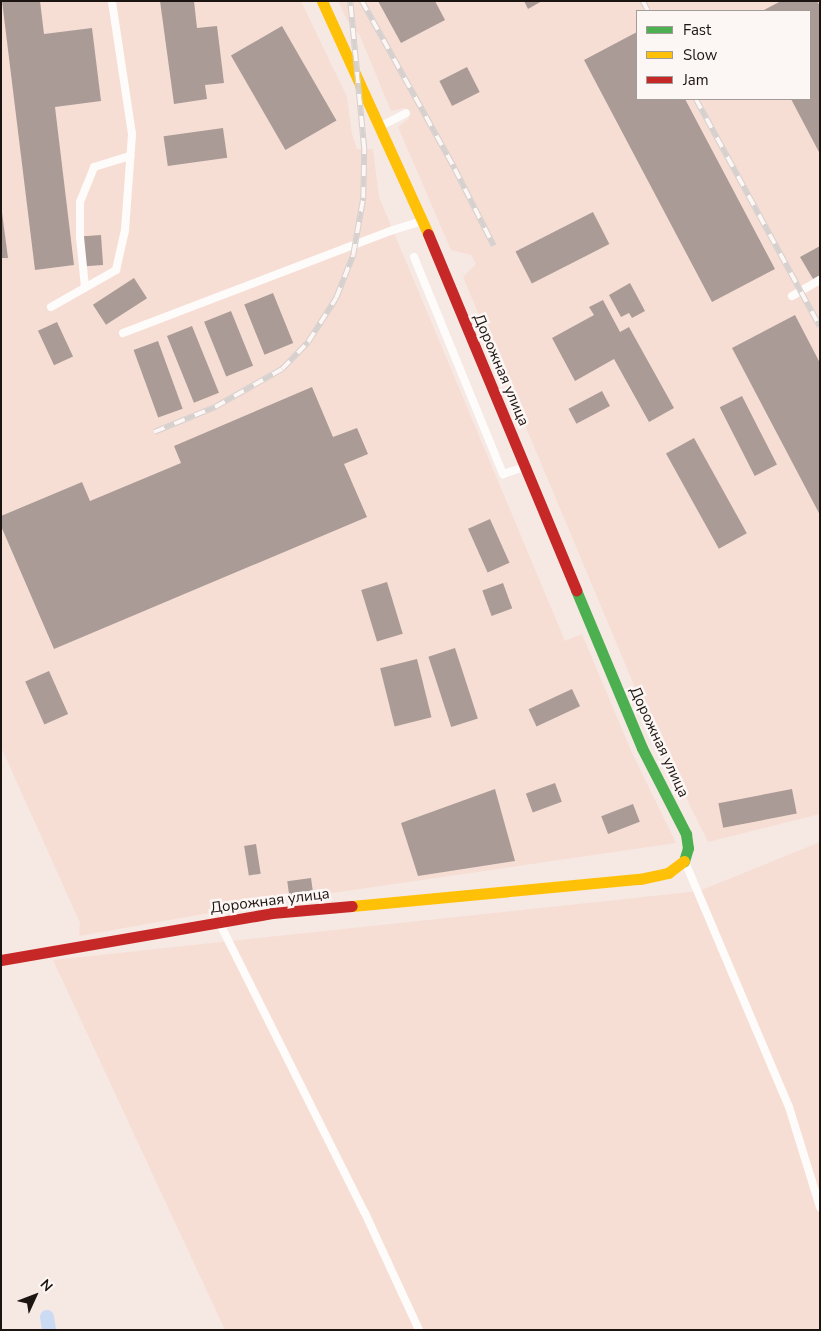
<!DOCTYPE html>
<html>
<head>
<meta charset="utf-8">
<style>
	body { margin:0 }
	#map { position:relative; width:821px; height:1331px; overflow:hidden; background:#f6e8e3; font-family:"Nunito Sans",sans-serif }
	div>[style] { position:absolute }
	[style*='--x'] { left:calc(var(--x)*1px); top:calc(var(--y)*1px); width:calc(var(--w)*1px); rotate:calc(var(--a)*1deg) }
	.built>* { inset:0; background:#f7ded5 }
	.canal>* { height:14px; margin:-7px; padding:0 7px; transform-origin:7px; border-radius:7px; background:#cbdbf3 }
	.building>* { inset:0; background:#aa9b97; transform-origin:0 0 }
	.lane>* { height:8px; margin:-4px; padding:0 4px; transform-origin:4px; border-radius:4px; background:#fefcfb }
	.fast>* { height:11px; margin:-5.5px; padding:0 5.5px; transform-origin:5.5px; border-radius:5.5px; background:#4caf50 }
	.slow>* { height:11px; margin:-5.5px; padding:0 5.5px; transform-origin:5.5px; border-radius:5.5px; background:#ffc107 }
	.jam>* { height:11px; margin:-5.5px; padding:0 5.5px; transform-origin:5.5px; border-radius:5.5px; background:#c62828 }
	.rail>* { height:5.5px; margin-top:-2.75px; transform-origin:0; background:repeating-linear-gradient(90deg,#fcf6f4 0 11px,#d6d1cf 0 22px); box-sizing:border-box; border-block:1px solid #d6d1cf }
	span { translate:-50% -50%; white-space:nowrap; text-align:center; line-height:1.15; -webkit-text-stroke:5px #fcf6f4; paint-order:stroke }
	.street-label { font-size:15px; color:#1c1411 }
	.frame { position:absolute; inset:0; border:2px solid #1c1411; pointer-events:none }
	.legend { position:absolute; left:636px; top:10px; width:175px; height:90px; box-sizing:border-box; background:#fcf6f4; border:1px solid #a29c99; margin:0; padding:6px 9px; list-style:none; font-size:15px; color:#1c1411 }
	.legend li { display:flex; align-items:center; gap:10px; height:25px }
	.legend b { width:25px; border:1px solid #a29c99 }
	.north { position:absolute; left:10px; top:1271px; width:50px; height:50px; -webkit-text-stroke:4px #fcf6f4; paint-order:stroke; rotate:47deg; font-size:14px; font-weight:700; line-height:20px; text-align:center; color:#1c1411 }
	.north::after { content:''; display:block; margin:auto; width:18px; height:22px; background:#1c1411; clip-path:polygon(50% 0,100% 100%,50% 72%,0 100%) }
</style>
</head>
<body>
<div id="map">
	<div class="built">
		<div style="clip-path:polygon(1px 1px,301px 1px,347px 97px,352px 134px,357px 149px,373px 149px,379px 197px,565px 641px,582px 634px,632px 753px,676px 843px,277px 901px,79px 936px,80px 923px,1px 747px)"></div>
		<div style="clip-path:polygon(evenodd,338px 1px,820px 1px,820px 814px,708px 842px,657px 740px,463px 277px,476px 264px,471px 255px,451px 250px,398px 127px,409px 118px,404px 108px,391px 111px,360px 36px,347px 20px,338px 1px,637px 11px,810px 11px,810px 99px,637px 99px,637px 11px)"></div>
		<div style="clip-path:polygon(820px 842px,820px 1330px,225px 1330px,53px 960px,699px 891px)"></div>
	</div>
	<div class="canal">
		<div style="--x:47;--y:1317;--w:13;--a:81"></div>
	</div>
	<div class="building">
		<div style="clip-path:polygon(2px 1px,40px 1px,44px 34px,92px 28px,101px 101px,55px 107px,74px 265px,35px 270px)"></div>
		<div style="clip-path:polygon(160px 1px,194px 1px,197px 28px,217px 26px,224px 83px,205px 85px,207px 99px,174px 104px)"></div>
		<div style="clip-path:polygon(378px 1px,435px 1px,445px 20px,401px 43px)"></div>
		<div style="clip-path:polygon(524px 1px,542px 1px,528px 9px)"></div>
		<div style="clip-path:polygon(781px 1px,817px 1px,820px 6px,820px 154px,791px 99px,810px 99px,810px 11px,762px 11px)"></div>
		<div style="left:282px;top:26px;width:109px;height:59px;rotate:60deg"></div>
		<div style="clip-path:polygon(637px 32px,637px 99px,685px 99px,775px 269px,712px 302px,584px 60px)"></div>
		<div style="left:467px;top:67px;width:28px;height:31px;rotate:63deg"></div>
		<div style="left:223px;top:128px;width:30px;height:60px;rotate:82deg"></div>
		<div style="clip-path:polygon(1px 205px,8px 258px,1px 258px)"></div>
		<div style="left:593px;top:212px;width:36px;height:87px;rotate:63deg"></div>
		<div style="left:101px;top:235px;width:30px;height:18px;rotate:86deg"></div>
		<div style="clip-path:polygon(820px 246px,820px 275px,813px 279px,800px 257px)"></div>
		<div style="left:134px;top:278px;width:24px;height:49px;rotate:57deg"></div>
		<div style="clip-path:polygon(630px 283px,645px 311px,632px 318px,629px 313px,621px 317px,609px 295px)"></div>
		<div style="left:273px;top:293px;width:54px;height:31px;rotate:68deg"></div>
		<div style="clip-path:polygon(603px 300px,620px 332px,629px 327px,674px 408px,649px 422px,614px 359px,575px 381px,552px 338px,594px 315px,589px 307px)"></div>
		<div style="left:231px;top:311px;width:59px;height:29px;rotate:68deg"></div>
		<div style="clip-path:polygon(795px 315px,820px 363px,820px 515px,732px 348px)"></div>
		<div style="left:57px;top:322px;width:38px;height:21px;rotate:65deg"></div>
		<div style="left:192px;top:326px;width:72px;height:27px;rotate:68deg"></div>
		<div style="left:158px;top:341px;width:72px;height:26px;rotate:70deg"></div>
		<div style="clip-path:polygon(312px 387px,333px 437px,357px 428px,368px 454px,344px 464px,367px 517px,54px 649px,1px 526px,1px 516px,82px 482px,90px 501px,181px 463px,174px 446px)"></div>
		<div style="left:602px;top:391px;width:17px;height:38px;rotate:62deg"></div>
		<div style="left:742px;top:396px;width:77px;height:25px;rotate:63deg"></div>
		<div style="left:694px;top:438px;width:109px;height:32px;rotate:61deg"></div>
		<div style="left:490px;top:519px;width:48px;height:24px;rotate:66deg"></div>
		<div style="left:387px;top:582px;width:54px;height:27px;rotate:73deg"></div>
		<div style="left:503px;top:583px;width:27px;height:22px;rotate:70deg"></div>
		<div style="left:455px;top:648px;width:74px;height:28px;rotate:72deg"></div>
		<div style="left:417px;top:659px;width:60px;height:38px;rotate:76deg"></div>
		<div style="left:49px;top:671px;width:47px;height:26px;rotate:66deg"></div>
		<div style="left:572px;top:689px;width:19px;height:48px;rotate:65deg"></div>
		<div style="left:555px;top:783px;width:20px;height:31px;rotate:70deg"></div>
		<div style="clip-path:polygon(495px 789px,515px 861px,418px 876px,401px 823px)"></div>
		<div style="left:792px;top:789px;width:25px;height:75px;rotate:79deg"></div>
		<div style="left:633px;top:804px;width:19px;height:34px;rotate:69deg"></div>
		<div style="left:256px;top:844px;width:30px;height:12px;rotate:81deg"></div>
		<div style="left:311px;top:878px;width:15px;height:24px;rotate:82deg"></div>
	</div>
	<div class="lane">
		<div style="--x:381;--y:126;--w:28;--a:-27"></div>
		<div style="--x:414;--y:257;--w:235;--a:67.7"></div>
		<div style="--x:503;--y:474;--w:22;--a:-18"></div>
		<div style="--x:85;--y:287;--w:50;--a:-95.7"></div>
		<div style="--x:80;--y:237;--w:35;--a:-90"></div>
		<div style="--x:80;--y:202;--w:38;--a:-68"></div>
		<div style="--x:94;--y:167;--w:38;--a:-17"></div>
		<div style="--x:792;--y:296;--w:32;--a:-30"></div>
		<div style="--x:51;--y:307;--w:75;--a:-29.6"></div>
		<div style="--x:116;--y:270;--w:41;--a:-77.3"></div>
		<div style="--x:125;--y:230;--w:96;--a:-85.8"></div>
		<div style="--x:132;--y:134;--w:134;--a:-98.6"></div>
		<div style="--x:123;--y:333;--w:289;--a:-20.9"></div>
		<div style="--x:393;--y:230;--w:28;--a:-17"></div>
		<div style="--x:685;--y:862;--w:266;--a:67"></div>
		<div style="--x:789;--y:1107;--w:105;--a:72.8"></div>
		<div style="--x:220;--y:924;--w:323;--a:63.4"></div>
		<div style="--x:365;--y:1213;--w:129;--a:65.2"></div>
	</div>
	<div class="fast">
		<div style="--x:576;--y:590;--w:171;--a:67.3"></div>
		<div style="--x:642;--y:748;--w:97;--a:62.9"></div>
		<div style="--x:686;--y:834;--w:14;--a:82"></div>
		<div style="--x:688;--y:848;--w:14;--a:107"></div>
	</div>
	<div class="slow">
		<div style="--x:322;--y:1;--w:256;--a:65.5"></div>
		<div style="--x:352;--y:906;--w:289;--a:-5.4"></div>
		<div style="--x:640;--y:879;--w:29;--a:-12"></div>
		<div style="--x:668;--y:873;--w:20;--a:-37"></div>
	</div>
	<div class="jam">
		<div style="--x:428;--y:234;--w:386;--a:67.4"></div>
		<div style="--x:1;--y:960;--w:275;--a:-9.8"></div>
		<div style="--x:272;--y:913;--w:80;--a:-5"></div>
	</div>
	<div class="rail">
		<div style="--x:362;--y:1;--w:192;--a:61"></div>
		<div style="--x:455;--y:169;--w:86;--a:63.1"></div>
		<div style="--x:643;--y:1;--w:11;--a:63"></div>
		<div style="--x:696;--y:99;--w:259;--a:61.4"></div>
		<div style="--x:154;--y:432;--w:66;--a:-22.3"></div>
		<div style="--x:215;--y:407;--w:77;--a:-29.6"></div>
		<div style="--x:282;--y:369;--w:37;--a:-46"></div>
		<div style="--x:308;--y:342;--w:52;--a:-57.5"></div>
		<div style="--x:336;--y:298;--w:46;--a:-68.4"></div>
		<div style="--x:353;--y:255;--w:58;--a:-80"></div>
		<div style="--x:363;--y:198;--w:49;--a:-88.8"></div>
		<div style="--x:364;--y:149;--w:149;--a:-95.4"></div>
	</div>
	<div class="street-label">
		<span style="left:501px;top:370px;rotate:67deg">Дорожная улица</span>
		<span style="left:659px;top:742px;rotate:65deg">Дорожная улица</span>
		<span style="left:270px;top:901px;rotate:-7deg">Дорожная улица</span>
	</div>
	<div class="frame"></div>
	<ul class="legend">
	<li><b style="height:6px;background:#4caf50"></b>Fast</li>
	<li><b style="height:6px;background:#ffc107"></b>Slow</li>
	<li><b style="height:6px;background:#c62828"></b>Jam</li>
	</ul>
	<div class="north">N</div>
</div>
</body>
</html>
